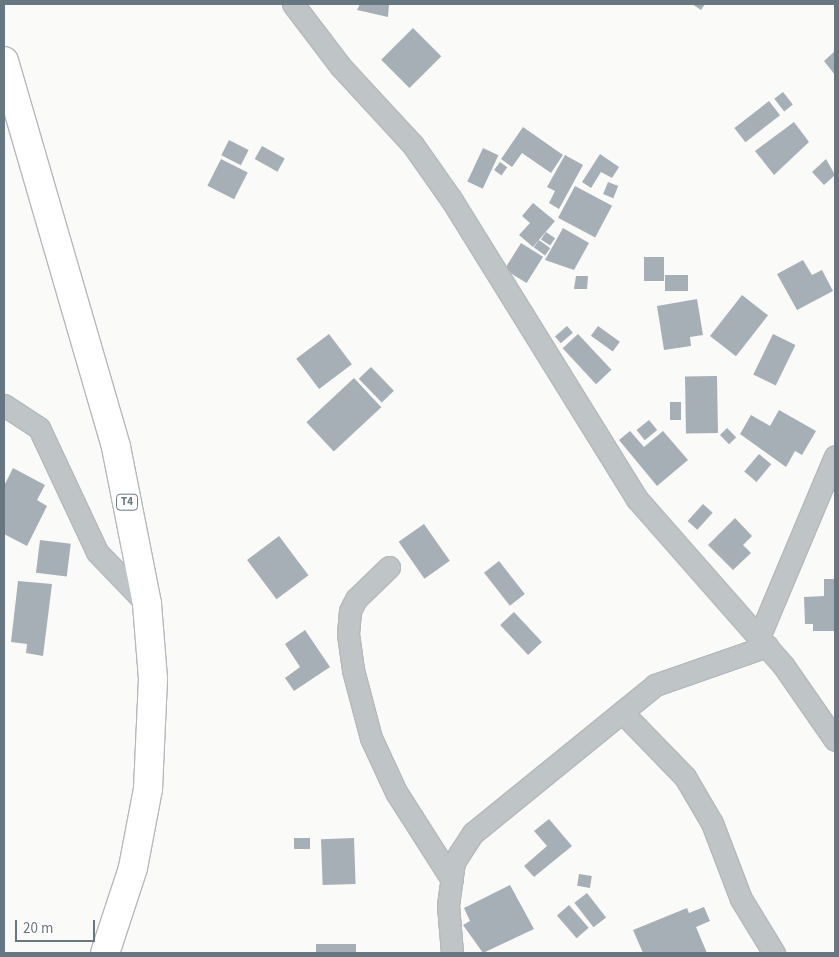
<!DOCTYPE html>
<html>
<head>
<meta charset="utf-8">
<style>
	body { margin:0 }
	#map { position:relative; width:839px; height:957px; overflow:hidden; background:#fafaf8; font-family:"Source Sans 3",sans-serif }
	div>[style] { position:absolute }
	[style*='--x'] { left:calc(var(--x)*1px); top:calc(var(--y)*1px); width:calc(var(--w)*1px); rotate:calc(var(--a)*1deg) }
	.building>* { inset:0; background:#a6afb5; transform-origin:0 0 }
	.roads { filter:drop-shadow(1px 0 #b5b9bc) drop-shadow(-1px 0 #b5b9bc) drop-shadow(0 1px #b5b9bc) drop-shadow(0 -1px #b5b9bc) }
	.minor>* { height:21px; margin:-10.5px; padding:0 10.5px; transform-origin:10.5px; border-radius:10.5px; background:#bfc4c7 }
	.trunk>* { height:28px; margin:-14px; padding:0 14px; transform-origin:14px; border-radius:14px; background:#fff }
	span { translate:-50% -50%; white-space:nowrap; text-align:center; line-height:1.15; -webkit-text-stroke:5px #fff; paint-order:stroke }
	.shield-label span { padding:1px 4px; background:#fff; border:1px solid; border-radius:4px; -webkit-text-stroke-width:0 }
	.shield-label { font-size:11px; color:#667781; font-weight:700 }
	.frame { position:absolute; inset:0; border:5px solid #667781; pointer-events:none }
	.scale { position:absolute; left:15px; top:920px; width:80px; height:22px; box-sizing:border-box; border:2px solid #667781; border-top:0; padding-left:6px; font-size:15px; line-height:18px; white-space:nowrap; color:#667781; -webkit-text-stroke:4px #fff; paint-order:stroke }
</style>
</head>
<body>
<div id="map">
	<div class="building">
		<div style="clip-path:polygon(360px 4px,389px 4px,388px 17px,357px 10px)"></div>
		<div style="clip-path:polygon(692px 4px,705px 4px,701px 10px)"></div>
		<div style="left:413px;top:28px;width:40px;height:45px;rotate:45deg"></div>
		<div style="clip-path:polygon(835px 51px,835px 75px,824px 61px)"></div>
		<div style="left:783px;top:92px;width:16px;height:11px;rotate:52deg"></div>
		<div style="left:769px;top:101px;width:18px;height:44px;rotate:52deg"></div>
		<div style="clip-path:polygon(794px 122px,809px 142px,774px 175px,755px 151px)"></div>
		<div style="clip-path:polygon(523px 127px,563px 155px,551px 173px,522px 153px,512px 167px,501px 159px)"></div>
		<div style="left:229px;top:140px;width:22px;height:17px;rotate:27deg"></div>
		<div style="left:262px;top:146px;width:26px;height:15px;rotate:29deg"></div>
		<div style="left:483px;top:148px;width:17px;height:37px;rotate:25deg"></div>
		<div style="clip-path:polygon(600px 154px,619px 167px,612px 178px,601px 172px,591px 188px,582px 182px)"></div>
		<div style="clip-path:polygon(565px 155px,583px 165px,559px 209px,549px 203px,555px 191px,547px 187px)"></div>
		<div style="left:221px;top:159px;width:30px;height:30px;rotate:27deg"></div>
		<div style="clip-path:polygon(826px 159px,835px 175px,824px 185px,812px 172px)"></div>
		<div style="left:500px;top:162px;width:9px;height:10px;rotate:36deg"></div>
		<div style="left:608px;top:182px;width:11px;height:13px;rotate:22deg"></div>
		<div style="left:575px;top:186px;width:42px;height:36px;rotate:28deg"></div>
		<div style="clip-path:polygon(533px 203px,555px 221px,533px 247px,519px 235px,530px 223px,522px 216px)"></div>
		<div style="clip-path:polygon(563px 228px,589px 243px,574px 270px,545px 260px)"></div>
		<div style="left:546px;top:232px;width:11px;height:9px;rotate:34deg"></div>
		<div style="left:539px;top:240px;width:14px;height:9px;rotate:36deg"></div>
		<div style="left:521px;top:243px;width:26px;height:31px;rotate:32deg"></div>
		<div style="left:644px;top:257px;width:20px;height:24px"></div>
		<div style="clip-path:polygon(803px 260px,812px 275px,822px 270px,833px 291px,797px 310px,777px 274px)"></div>
		<div style="left:665px;top:275px;width:23px;height:16px"></div>
		<div style="clip-path:polygon(576px 276px,588px 276px,587px 289px,574px 289px)"></div>
		<div style="left:742px;top:295px;width:33px;height:52px;rotate:38deg"></div>
		<div style="clip-path:polygon(697px 299px,703px 335px,690px 337px,691px 346px,664px 350px,657px 306px)"></div>
		<div style="left:567px;top:326px;width:9px;height:16px;rotate:49deg"></div>
		<div style="left:598px;top:326px;width:27px;height:12px;rotate:36deg"></div>
		<div style="left:329px;top:334px;width:38px;height:41px;rotate:53deg"></div>
		<div style="left:578px;top:334px;width:49px;height:21px;rotate:47deg"></div>
		<div style="left:773px;top:334px;width:25px;height:45px;rotate:26deg"></div>
		<div style="left:371px;top:367px;width:33px;height:17px;rotate:46deg"></div>
		<div style="left:717px;top:376px;width:57px;height:32px;rotate:89deg"></div>
		<div style="left:354px;top:378px;width:40px;height:65px;rotate:47deg"></div>
		<div style="left:670px;top:402px;width:11px;height:18px"></div>
		<div style="clip-path:polygon(779px 410px,816px 431px,802px 455px,795px 451px,786px 467px,740px 434px,751px 415px,770px 426px)"></div>
		<div style="left:649px;top:420px;width:13px;height:16px;rotate:51deg"></div>
		<div style="left:727px;top:428px;width:13px;height:10px;rotate:45deg"></div>
		<div style="clip-path:polygon(630px 431px,644px 447px,663px 431px,688px 460px,657px 486px,619px 440px)"></div>
		<div style="left:759px;top:454px;width:16px;height:23px;rotate:40deg"></div>
		<div style="clip-path:polygon(13px 468px,45px 485px,37px 500px,47px 506px,27px 546px,4px 534px,4px 486px)"></div>
		<div style="left:703px;top:504px;width:13px;height:23px;rotate:42deg"></div>
		<div style="clip-path:polygon(735px 518px,752px 536px,743px 545px,751px 553px,733px 570px,708px 545px)"></div>
		<div style="left:424px;top:524px;width:45px;height:31px;rotate:55deg"></div>
		<div style="left:279px;top:536px;width:49px;height:40px;rotate:53deg"></div>
		<div style="left:40px;top:540px;width:31px;height:33px;rotate:7deg"></div>
		<div style="left:499px;top:561px;width:42px;height:19px;rotate:52deg"></div>
		<div style="clip-path:polygon(824px 579px,835px 579px,835px 631px,813px 631px,813px 624px,805px 624px,804px 597px,824px 596px)"></div>
		<div style="clip-path:polygon(18px 581px,52px 584px,43px 656px,26px 653px,27px 644px,11px 642px)"></div>
		<div style="left:514px;top:612px;width:41px;height:19px;rotate:47deg"></div>
		<div style="clip-path:polygon(305px 630px,330px 667px,294px 691px,285px 678px,300px 667px,285px 644px)"></div>
		<div style="clip-path:polygon(549px 819px,572px 846px,534px 877px,524px 866px,547px 846px,534px 831px)"></div>
		<div style="left:294px;top:838px;width:16px;height:11px"></div>
		<div style="left:354px;top:838px;width:46px;height:33px;rotate:88deg"></div>
		<div style="left:579px;top:874px;width:13px;height:12px;rotate:9deg"></div>
		<div style="clip-path:polygon(510px 885px,534px 929px,483px 953px,463px 925px,470px 921px,464px 908px)"></div>
		<div style="left:587px;top:893px;width:31px;height:16px;rotate:52deg"></div>
		<div style="left:569px;top:905px;width:30px;height:16px;rotate:49deg"></div>
		<div style="clip-path:polygon(704px 907px,710px 921px,696px 927px,707px 953px,643px 953px,633px 930px,687px 908px,689px 913px)"></div>
		<div style="left:316px;top:944px;width:40px;height:9px"></div>
	</div>
	<div class="roads">
		<div class="minor">
			<div style="--x:293;--y:4;--w:79;--a:52.7"></div>
			<div style="--x:341;--y:67;--w:106;--a:47.3"></div>
			<div style="--x:413;--y:145;--w:66;--a:54.9"></div>
			<div style="--x:451;--y:199;--w:353;--a:58.2"></div>
			<div style="--x:637;--y:499;--w:221;--a:48.7"></div>
			<div style="--x:783;--y:665;--w:91;--a:55.3"></div>
			<div style="--x:4;--y:405;--w:42;--a:33.3"></div>
			<div style="--x:39;--y:428;--w:137;--a:64.9"></div>
			<div style="--x:97;--y:552;--w:72;--a:46.1"></div>
			<div style="--x:389;--y:567;--w:46;--a:135.9"></div>
			<div style="--x:356;--y:599;--w:13;--a:117"></div>
			<div style="--x:350;--y:611;--w:23;--a:95"></div>
			<div style="--x:348;--y:634;--w:36;--a:82"></div>
			<div style="--x:353;--y:670;--w:70;--a:75.2"></div>
			<div style="--x:371;--y:738;--w:60;--a:65.2"></div>
			<div style="--x:396;--y:792;--w:104;--a:57.5"></div>
			<div style="--x:759;--y:637;--w:196;--a:-67.2"></div>
			<div style="--x:622;--y:712;--w:91;--a:45.9"></div>
			<div style="--x:685;--y:777;--w:53;--a:59.6"></div>
			<div style="--x:712;--y:823;--w:81;--a:69.1"></div>
			<div style="--x:741;--y:899;--w:63;--a:58.6"></div>
			<div style="--x:452;--y:953;--w:48;--a:-94.8"></div>
			<div style="--x:448;--y:905;--w:43;--a:-82.1"></div>
			<div style="--x:454;--y:862;--w:35;--a:-57"></div>
			<div style="--x:473;--y:833;--w:235;--a:-39.1"></div>
			<div style="--x:655;--y:685;--w:119;--a:-19.2"></div>
		</div>
		<div class="trunk">
			<div style="--x:4;--y:61;--w:402;--a:73.8"></div>
			<div style="--x:116;--y:447;--w:160;--a:78.8"></div>
			<div style="--x:147;--y:604;--w:75;--a:85.4"></div>
			<div style="--x:153;--y:679;--w:110;--a:92.6"></div>
			<div style="--x:148;--y:789;--w:80;--a:100.8"></div>
			<div style="--x:133;--y:868;--w:89;--a:108.2"></div>
		</div>
	</div>
	<div class="shield-label">
		<span style="left:127px;top:502px">T4</span>
	</div>
	<div class="frame"></div>
	<div class="scale">20 m</div>
</div>
</body>
</html>
